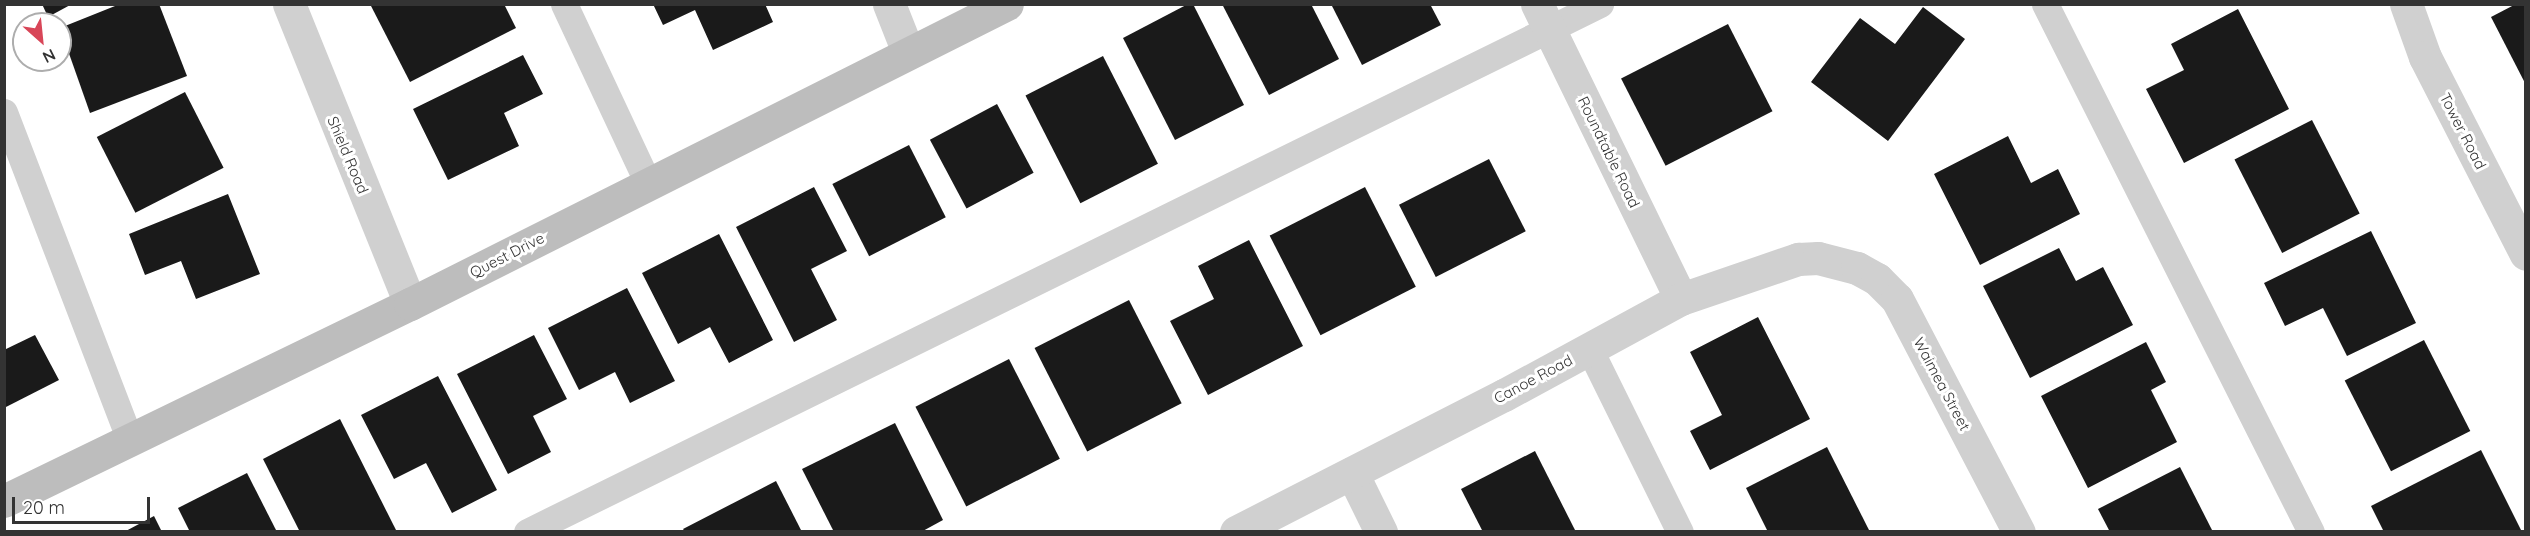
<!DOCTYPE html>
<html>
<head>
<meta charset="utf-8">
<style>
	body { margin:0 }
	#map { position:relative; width:2530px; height:536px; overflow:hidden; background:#fff; font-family:Quicksand,sans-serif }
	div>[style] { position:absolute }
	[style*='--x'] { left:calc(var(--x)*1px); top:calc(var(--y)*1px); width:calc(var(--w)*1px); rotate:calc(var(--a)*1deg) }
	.building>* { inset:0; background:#1a1a1a; transform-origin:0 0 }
	.lane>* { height:27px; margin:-13.5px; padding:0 13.5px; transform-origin:13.5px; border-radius:13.5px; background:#d0d0d0 }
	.street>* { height:33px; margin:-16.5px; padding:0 16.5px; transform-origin:16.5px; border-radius:16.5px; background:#d0d0d0 }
	.secondary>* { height:33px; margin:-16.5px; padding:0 16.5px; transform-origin:16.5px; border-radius:16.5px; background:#bdbdbd }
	span { translate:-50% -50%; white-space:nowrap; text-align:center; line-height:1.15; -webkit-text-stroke:6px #fff; paint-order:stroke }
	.street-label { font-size:15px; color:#333 }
	.frame { position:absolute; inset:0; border:6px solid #333; pointer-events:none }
	.north { position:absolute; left:12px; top:12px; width:60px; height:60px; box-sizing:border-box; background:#fff; border:2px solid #adadad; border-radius:50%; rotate:153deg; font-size:16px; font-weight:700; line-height:24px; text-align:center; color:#333 }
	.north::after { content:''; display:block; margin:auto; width:21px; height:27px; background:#d84658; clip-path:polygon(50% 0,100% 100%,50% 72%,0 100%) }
	.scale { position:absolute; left:12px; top:497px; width:138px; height:27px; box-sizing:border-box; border:3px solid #333; border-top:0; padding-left:8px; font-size:18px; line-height:21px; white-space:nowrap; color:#333; -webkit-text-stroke:4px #fff; paint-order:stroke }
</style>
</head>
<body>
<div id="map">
	<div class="building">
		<div style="clip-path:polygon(42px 4px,72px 4px,48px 17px)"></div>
		<div style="clip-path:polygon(120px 4px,159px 4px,187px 76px,90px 113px,60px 28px)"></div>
		<div style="clip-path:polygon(370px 4px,504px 4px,516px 28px,410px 82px)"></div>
		<div style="clip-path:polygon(653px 4px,765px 4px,773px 22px,713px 50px,695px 10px,663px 25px)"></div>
		<div style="clip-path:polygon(1188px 4px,1193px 4px,1244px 105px,1175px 140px,1123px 38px)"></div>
		<div style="clip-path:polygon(1222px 4px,1311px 4px,1339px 59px,1269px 95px)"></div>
		<div style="clip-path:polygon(1331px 4px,1430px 4px,1441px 25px,1362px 65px)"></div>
		<div style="clip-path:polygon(2516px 4px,2526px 4px,2526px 85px,2491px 17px)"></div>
		<div style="clip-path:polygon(1923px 7px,1965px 39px,1888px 141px,1811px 82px,1860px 18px,1895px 44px)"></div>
		<div style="clip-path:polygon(2238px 9px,2289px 109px,2184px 163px,2146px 89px,2184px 70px,2171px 44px)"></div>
		<div style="left:1728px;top:24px;width:98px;height:120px;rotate:63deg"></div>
		<div style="clip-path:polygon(523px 55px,543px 94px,504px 113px,519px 146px,448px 180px,413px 109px)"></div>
		<div style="left:1103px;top:56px;width:121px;height:87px;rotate:63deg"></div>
		<div style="left:185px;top:92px;width:85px;height:99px;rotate:63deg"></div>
		<div style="left:997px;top:104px;width:78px;height:76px;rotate:62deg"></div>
		<div style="left:2312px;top:120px;width:105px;height:87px;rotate:63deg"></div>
		<div style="clip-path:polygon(2008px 136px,2031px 183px,2058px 169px,2080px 214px,1980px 265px,1934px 174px)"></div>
		<div style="left:909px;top:145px;width:81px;height:86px;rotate:63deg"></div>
		<div style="left:1489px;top:159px;width:81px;height:101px;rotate:63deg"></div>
		<div style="clip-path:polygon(814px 187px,847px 251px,811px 269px,837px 320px,794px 342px,736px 227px)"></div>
		<div style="left:1365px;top:187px;width:112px;height:107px;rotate:63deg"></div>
		<div style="clip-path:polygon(228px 194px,260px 274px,196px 299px,181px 261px,145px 275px,129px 234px)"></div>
		<div style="clip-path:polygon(2371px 231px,2416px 323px,2347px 356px,2323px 308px,2285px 326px,2264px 283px)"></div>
		<div style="clip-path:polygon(719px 234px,773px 340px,729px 363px,710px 327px,678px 344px,642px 273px)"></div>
		<div style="clip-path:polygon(1249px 240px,1303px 346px,1208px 395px,1170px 321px,1214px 299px,1198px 266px)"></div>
		<div style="clip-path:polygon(2059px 248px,2076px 281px,2103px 267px,2133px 325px,2030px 378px,1983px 286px)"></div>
		<div style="clip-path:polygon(627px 288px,675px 381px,630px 403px,615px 372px,579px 390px,548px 328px)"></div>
		<div style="left:1129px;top:300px;width:116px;height:106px;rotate:63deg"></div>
		<div style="clip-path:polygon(1758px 317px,1810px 419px,1710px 470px,1690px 431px,1722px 415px,1690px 352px)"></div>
		<div style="clip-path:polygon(35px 335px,59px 380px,4px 408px,4px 350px)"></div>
		<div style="clip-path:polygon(534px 335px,567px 399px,533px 416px,551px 452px,508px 474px,457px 374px)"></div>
		<div style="left:2424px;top:340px;width:102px;height:89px;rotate:63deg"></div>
		<div style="clip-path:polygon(2146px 342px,2166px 382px,2151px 390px,2177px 442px,2088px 488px,2041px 396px)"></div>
		<div style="left:1009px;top:359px;width:112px;height:105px;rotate:63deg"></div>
		<div style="clip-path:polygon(438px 376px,497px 490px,452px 513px,426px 463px,394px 479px,361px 415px)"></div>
		<div style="clip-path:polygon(340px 419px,397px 532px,300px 532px,263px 459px)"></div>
		<div style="clip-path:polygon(895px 423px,943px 520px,921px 532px,834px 532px,802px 469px)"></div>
		<div style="clip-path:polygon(1827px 447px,1870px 532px,1768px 532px,1746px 488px)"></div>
		<div style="clip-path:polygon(2481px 450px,2521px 530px,2384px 532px,2371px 506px)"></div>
		<div style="clip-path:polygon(1535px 451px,1576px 532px,1483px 532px,1461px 489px)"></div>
		<div style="clip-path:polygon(2180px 467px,2213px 532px,2110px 532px,2098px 509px)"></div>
		<div style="clip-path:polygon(247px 473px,277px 532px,190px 532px,178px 508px)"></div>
		<div style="clip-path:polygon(776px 481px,802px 532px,685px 532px,683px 529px)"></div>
		<div style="clip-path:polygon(154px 516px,162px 532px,124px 532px)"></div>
	</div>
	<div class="lane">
		<div style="--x:564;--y:4;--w:198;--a:64.9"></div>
		<div style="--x:2045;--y:4;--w:591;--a:63.26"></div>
		<div style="--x:4;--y:112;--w:351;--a:69"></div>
		<div style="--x:1589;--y:348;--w:205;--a:63.7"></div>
		<div style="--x:527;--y:532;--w:1196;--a:-26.2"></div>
	</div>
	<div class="street">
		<div style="--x:289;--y:4;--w:323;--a:68"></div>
		<div style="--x:889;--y:4;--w:52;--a:68.4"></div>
		<div style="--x:1537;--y:4;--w:328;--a:64"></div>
		<div style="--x:2406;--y:4;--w:56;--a:70.3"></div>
		<div style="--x:2425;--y:57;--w:221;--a:62.9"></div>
		<div style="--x:1352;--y:473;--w:66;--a:63.8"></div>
		<div style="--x:1236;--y:532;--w:301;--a:-27.1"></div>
		<div style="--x:1504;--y:395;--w:201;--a:-28.5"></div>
		<div style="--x:1681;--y:299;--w:124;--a:-18.9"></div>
		<div style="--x:1798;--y:259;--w:20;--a:-3"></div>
		<div style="--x:1818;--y:258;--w:40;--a:14.4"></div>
		<div style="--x:1857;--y:268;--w:23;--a:29"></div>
		<div style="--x:1877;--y:279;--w:28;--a:45"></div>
		<div style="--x:1897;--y:299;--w:263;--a:62.4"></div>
	</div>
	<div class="secondary">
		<div style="--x:4;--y:501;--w:451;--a:-25.9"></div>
		<div style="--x:410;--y:304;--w:668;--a:-26.68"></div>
	</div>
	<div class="street-label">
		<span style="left:2463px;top:131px;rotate:63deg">Tower Road</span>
		<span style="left:1609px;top:152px;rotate:64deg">Roundtable Road</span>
		<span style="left:348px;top:155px;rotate:67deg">Shield Road</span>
		<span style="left:507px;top:255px;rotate:-27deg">Quest Drive</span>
		<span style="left:1533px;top:379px;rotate:-28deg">Canoe Road</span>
		<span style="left:1942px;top:384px;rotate:62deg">Waimea Street</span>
	</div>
	<div class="frame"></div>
	<div class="north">N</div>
	<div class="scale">20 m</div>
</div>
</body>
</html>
